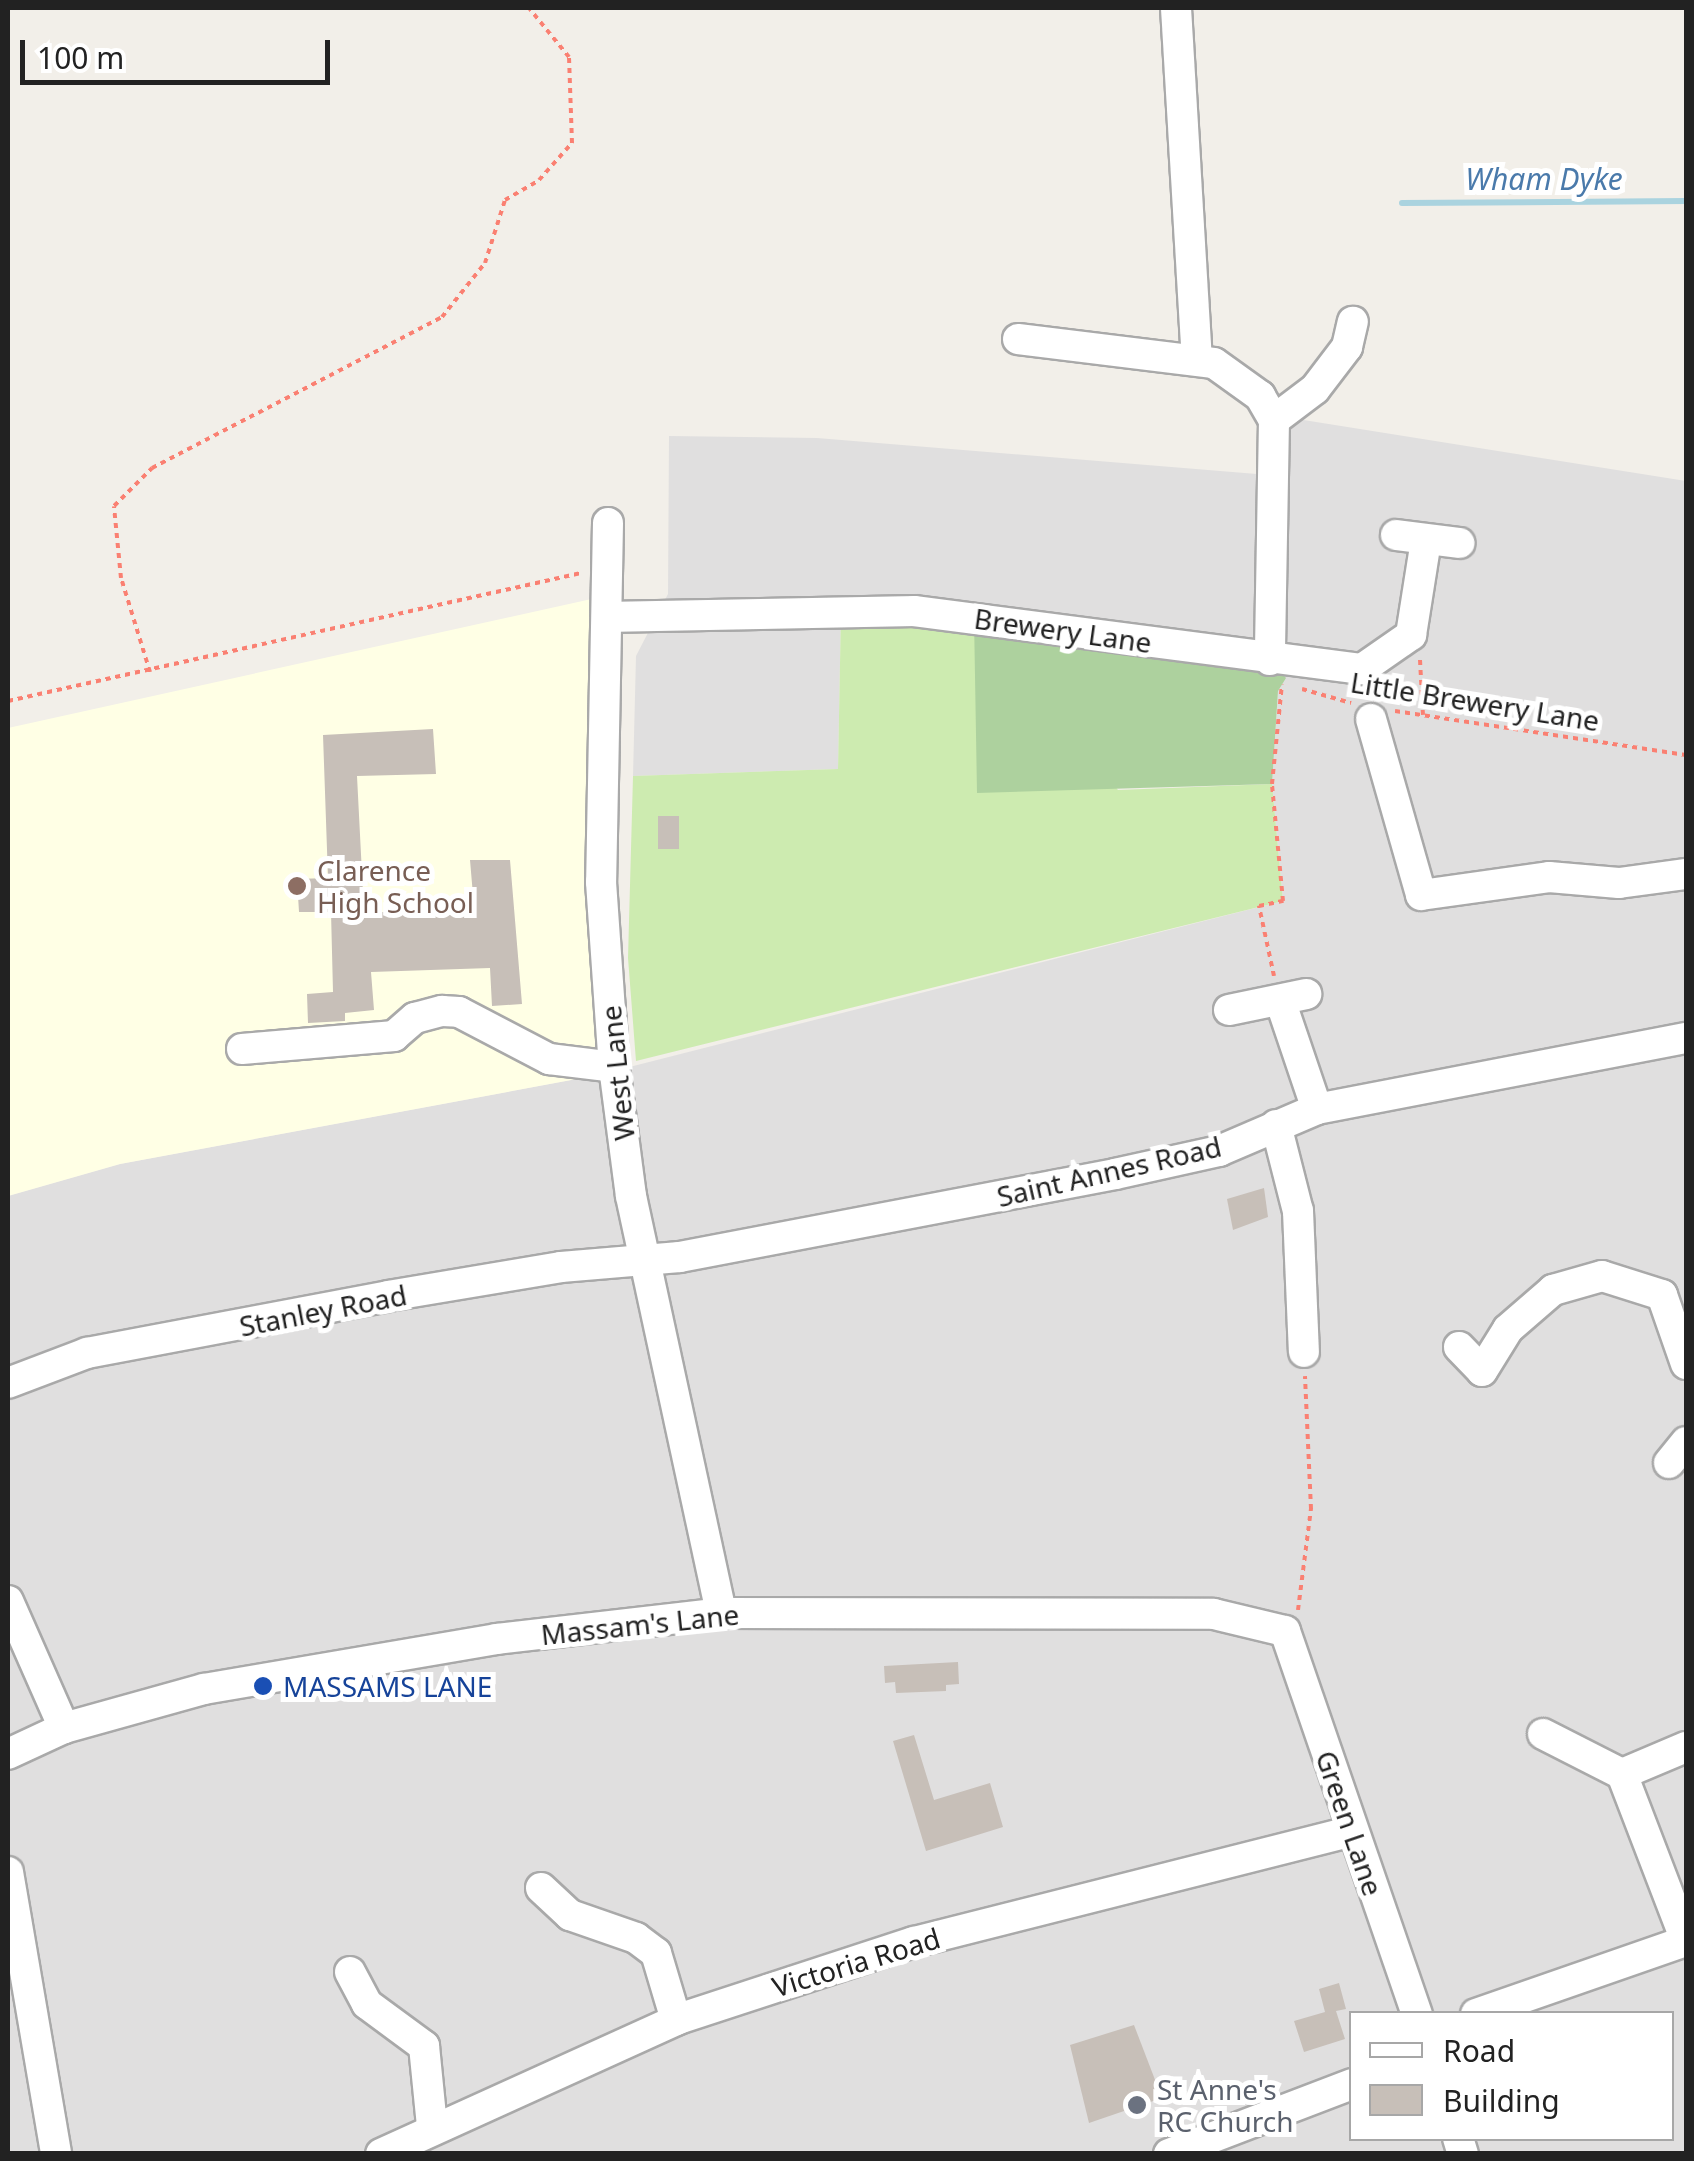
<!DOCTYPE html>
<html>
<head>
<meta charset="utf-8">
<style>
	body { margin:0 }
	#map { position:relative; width:1694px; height:2161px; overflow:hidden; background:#f2efe9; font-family:"Noto Sans",sans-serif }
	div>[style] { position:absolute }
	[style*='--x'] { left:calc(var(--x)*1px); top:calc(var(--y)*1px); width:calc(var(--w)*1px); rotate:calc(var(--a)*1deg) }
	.residential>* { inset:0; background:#e0dfdf }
	.education>* { inset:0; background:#ffffe5 }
	.grass>* { inset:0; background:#cdebb0 }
	.forest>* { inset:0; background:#add19e }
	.stream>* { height:6px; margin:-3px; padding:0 3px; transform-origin:3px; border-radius:3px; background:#aad3df }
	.building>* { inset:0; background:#c7bfb8; transform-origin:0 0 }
	.path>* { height:4px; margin-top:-2px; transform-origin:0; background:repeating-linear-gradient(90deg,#fa8072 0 5px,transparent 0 10px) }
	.roads { filter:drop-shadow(2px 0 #a9a9a9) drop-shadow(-2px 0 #a9a9a9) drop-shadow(0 2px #a9a9a9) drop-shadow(0 -2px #a9a9a9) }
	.minor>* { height:30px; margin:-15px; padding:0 15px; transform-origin:15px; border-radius:15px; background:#fff }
	.dots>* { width:28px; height:28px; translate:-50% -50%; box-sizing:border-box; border:5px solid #fff; border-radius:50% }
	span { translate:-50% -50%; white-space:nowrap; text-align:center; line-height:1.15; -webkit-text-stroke:10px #fff; paint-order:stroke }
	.street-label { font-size:28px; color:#222 }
	.education-label { font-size:28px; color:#785e54 }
	.left { translate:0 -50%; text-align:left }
	.transit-label { font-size:28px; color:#164399 }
	.worship-label { font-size:28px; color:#5b616d }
	.water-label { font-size:30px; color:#4a7aab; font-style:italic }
	.frame { position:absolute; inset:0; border:10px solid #222; pointer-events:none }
	.legend { position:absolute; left:1349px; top:2011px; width:325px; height:130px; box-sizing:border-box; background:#fff; border:2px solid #a7a7a7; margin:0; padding:12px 18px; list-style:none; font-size:30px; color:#222 }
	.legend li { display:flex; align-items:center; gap:20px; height:50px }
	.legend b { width:50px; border:2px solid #a7a7a7 }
	.scale { position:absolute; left:20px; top:40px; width:310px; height:45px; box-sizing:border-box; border:5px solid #222; border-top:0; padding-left:12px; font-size:30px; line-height:35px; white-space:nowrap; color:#222; -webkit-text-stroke:8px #fff; paint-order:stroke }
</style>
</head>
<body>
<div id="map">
	<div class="residential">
		<div style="clip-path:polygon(evenodd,1291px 418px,1686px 481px,1686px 2153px,8px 2153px,8px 1196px,120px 1164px,598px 1075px,1283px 901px,1272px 784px,1278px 691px,841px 611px,838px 769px,633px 776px,636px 656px,668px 594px,669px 436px,817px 438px,1282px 476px,1291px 418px,1352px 2014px,1672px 2014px,1672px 2138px,1352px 2138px,1352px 2014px)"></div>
	</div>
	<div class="education">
		<div style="clip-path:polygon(596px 598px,585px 849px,598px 1075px,120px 1164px,8px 1196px,8px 728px)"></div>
	</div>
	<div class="grass">
		<div style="clip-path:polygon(841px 610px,974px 617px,1118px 790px,1272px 784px,1283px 901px,636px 1061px,628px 958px,633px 776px,838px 769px)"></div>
	</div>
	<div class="forest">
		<div style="clip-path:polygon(974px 618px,1270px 660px,1286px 678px,1278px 691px,1272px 784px,977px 793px)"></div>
	</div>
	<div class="stream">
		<div style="--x:1402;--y:203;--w:284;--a:-0.4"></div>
	</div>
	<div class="building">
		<div style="clip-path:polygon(433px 729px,436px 774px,357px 776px,364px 913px,474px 907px,470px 860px,510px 860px,522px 1004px,492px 1006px,490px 968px,371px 972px,374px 1010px,345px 1013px,345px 1021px,308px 1023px,307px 994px,333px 992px,331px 912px,299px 912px,297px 879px,328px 878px,323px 735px)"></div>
		<div style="left:658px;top:816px;width:21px;height:33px"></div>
		<div style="clip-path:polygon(1264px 1188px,1268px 1217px,1233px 1230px,1227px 1199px)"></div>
		<div style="clip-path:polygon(958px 1662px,959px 1684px,946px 1685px,946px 1691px,896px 1693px,895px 1682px,885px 1683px,884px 1666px)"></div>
		<div style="clip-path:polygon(914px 1735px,934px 1800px,990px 1783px,1003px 1827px,926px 1851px,893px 1741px)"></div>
		<div style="clip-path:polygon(1339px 1983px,1346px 2009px,1336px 2011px,1345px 2039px,1304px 2052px,1294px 2021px,1325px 2012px,1319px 1989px)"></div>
		<div style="clip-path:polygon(1134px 2025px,1162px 2098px,1089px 2123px,1070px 2045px)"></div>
	</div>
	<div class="path">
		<div style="--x:1420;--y:660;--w:55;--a:86.9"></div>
		<div style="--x:150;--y:672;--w:98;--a:-107.1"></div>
		<div style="--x:121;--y:578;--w:72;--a:-95.6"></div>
		<div style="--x:114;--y:506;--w:54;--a:-45"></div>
		<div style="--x:152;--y:468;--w:327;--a:-27.5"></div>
		<div style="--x:442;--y:317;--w:69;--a:-51.5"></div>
		<div style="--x:485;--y:263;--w:66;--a:-72.4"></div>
		<div style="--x:505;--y:200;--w:39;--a:-30"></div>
		<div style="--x:539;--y:180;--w:50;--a:-48.3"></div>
		<div style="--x:572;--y:143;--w:86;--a:-92"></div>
		<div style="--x:569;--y:57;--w:63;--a:-129.2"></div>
		<div style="--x:1302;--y:689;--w:51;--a:15.9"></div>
		<div style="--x:8;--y:701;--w:587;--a:-12.59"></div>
		<div style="--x:1395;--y:711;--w:294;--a:8.6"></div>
		<div style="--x:1274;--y:976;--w:72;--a:-102.1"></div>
		<div style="--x:1259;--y:906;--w:25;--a:-12"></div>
		<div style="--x:1283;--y:901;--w:118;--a:-95.4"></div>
		<div style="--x:1272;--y:784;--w:100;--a:-84.3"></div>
		<div style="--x:1298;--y:1610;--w:102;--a:-82.7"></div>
		<div style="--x:1311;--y:1509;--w:133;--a:-92.6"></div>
	</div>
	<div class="roads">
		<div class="minor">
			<div style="--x:1176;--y:8;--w:352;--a:86.6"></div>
			<div style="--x:1018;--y:339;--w:197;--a:7"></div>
			<div style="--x:1214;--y:363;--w:57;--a:35.7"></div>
			<div style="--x:1260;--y:396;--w:28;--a:60"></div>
			<div style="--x:1274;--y:420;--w:240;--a:91"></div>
			<div style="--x:1274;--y:420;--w:51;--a:-37.1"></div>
			<div style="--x:1315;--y:389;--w:53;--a:-52.7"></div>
			<div style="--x:1347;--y:347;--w:26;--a:-77"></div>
			<div style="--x:608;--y:523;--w:359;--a:91.1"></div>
			<div style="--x:601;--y:882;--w:185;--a:86"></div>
			<div style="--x:614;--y:1067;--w:130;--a:82.5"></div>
			<div style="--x:631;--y:1196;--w:427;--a:77.8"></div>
			<div style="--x:1396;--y:535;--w:64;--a:7.2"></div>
			<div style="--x:607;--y:617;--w:307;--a:-1.1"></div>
			<div style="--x:914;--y:611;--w:452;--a:7.4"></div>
			<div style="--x:1362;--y:669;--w:60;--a:-34.8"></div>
			<div style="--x:1411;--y:635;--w:96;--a:-81"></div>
			<div style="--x:1371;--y:719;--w:183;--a:74.1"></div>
			<div style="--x:1421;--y:895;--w:129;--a:-8"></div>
			<div style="--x:1549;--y:877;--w:70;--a:4.9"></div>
			<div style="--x:1619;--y:883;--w:68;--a:-7.7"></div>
			<div style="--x:1280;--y:1000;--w:115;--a:71.3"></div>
			<div style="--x:1229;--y:1010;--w:79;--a:-11.7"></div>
			<div style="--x:242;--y:1049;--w:153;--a:-4.9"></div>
			<div style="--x:394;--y:1036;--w:28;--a:-41"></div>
			<div style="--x:415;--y:1018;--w:28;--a:-15"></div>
			<div style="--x:442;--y:1011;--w:17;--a:3"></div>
			<div style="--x:459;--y:1012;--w:102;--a:27.6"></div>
			<div style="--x:549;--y:1059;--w:65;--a:7"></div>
			<div style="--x:1276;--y:1125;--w:89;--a:75.7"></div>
			<div style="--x:1298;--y:1211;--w:141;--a:87.6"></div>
			<div style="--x:1459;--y:1347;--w:33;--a:46"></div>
			<div style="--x:1482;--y:1371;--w:49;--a:-58.2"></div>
			<div style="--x:1508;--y:1329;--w:60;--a:-40.9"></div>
			<div style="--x:1553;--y:1290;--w:51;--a:-15.9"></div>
			<div style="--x:1602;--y:1276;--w:63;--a:17.6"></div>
			<div style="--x:1662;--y:1295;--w:73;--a:70.8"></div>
			<div style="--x:8;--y:1383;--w:85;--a:-20.8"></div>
			<div style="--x:87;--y:1353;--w:306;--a:-10.7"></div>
			<div style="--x:388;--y:1296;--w:175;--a:-9.5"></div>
			<div style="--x:561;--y:1267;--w:119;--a:-4.8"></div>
			<div style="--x:680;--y:1257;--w:443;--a:-10.8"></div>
			<div style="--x:1115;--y:1174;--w:107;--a:-12.5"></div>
			<div style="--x:1219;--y:1151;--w:107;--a:-23.2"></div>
			<div style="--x:1317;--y:1109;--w:376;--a:-10.9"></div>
			<div style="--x:1669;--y:1463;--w:27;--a:-51"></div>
			<div style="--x:8;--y:1601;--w:139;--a:66.2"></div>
			<div style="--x:1543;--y:1734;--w:89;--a:26.9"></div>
			<div style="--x:1622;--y:1774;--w:179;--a:69"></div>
			<div style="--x:8;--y:1754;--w:62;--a:-24.9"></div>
			<div style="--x:64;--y:1728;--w:145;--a:-15.6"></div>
			<div style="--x:204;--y:1689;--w:297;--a:-9.7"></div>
			<div style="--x:497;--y:1639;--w:226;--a:-6.6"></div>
			<div style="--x:721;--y:1613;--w:493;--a:0.1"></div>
			<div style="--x:1214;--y:1614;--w:73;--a:13.5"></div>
			<div style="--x:1285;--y:1631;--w:405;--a:71"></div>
			<div style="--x:1622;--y:1774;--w:69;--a:-22.9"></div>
			<div style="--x:8;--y:1872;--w:286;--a:80.3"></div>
			<div style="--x:541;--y:1888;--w:40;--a:43"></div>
			<div style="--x:570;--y:1915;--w:70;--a:19.2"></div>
			<div style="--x:636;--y:1938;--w:25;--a:37"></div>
			<div style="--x:656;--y:1953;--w:70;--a:73.4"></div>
			<div style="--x:350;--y:1972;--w:36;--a:62"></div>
			<div style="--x:367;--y:2004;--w:71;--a:36.4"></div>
			<div style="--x:424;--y:2046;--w:80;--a:84.3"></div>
			<div style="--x:1476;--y:2014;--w:222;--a:-19.2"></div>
			<div style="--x:1458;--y:2138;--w:17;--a:73"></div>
			<div style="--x:381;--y:2154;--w:329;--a:-24.4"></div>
			<div style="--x:681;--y:2018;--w:245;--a:-18.1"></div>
			<div style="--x:914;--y:1942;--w:452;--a:-14.2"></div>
			<div style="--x:1169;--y:2154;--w:196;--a:-20.9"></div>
		</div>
	</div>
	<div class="dots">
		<div style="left:297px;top:886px;background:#8d6e63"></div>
		<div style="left:263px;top:1686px;background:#1a4fb4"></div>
		<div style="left:1137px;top:2105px;background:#6b7280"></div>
	</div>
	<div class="street-label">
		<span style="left:1063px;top:630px;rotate:8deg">Brewery Lane</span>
		<span style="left:1475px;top:701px;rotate:9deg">Little Brewery Lane</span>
		<span style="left:617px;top:1073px;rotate:-96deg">West Lane</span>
		<span style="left:1109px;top:1171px;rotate:-13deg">Saint Annes Road</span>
		<span style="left:323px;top:1310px;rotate:-11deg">Stanley Road</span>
		<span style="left:640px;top:1624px;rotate:-6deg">Massam's Lane</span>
		<span style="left:1350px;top:1823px;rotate:71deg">Green Lane</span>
		<span style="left:856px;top:1962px;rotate:-17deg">Victoria Road</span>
	</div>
	<div class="education-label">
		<span class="left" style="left:317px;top:886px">Clarence<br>High School</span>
	</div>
	<div class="transit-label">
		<span class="left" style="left:283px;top:1686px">MASSAMS LANE</span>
	</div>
	<div class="worship-label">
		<span class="left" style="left:1157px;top:2105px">St Anne's<br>RC Church</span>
	</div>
	<div class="water-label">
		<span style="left:1544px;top:179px">Wham Dyke</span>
	</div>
	<div class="frame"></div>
	<ul class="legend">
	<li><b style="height:12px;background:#fff"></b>Road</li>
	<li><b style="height:28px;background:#c7bfb8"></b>Building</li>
	</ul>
	<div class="scale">100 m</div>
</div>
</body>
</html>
